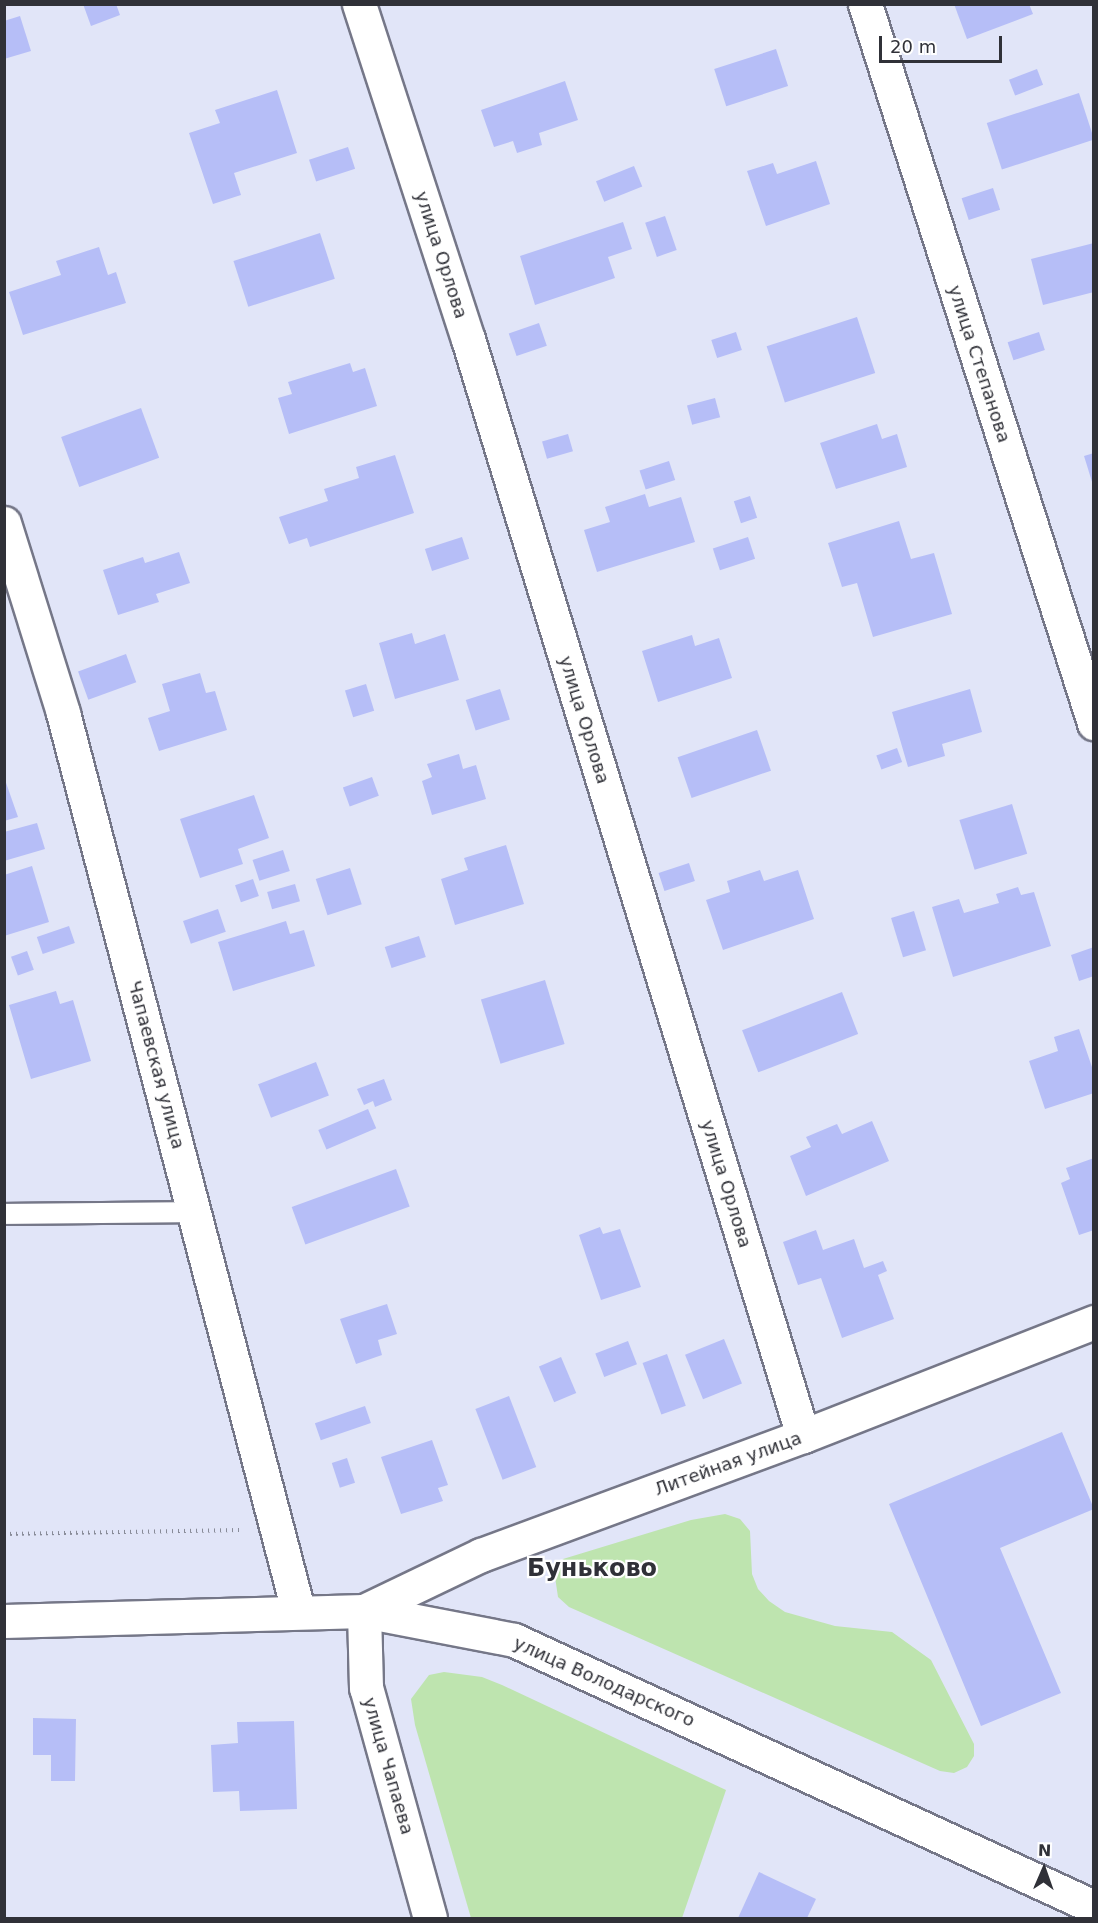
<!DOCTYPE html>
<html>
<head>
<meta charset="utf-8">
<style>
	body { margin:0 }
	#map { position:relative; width:1098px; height:1923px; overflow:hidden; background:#e1e5f8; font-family:"DejaVu Sans",sans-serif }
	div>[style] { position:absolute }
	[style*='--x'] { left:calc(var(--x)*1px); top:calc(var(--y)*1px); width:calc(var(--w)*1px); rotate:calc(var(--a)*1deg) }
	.green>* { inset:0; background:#bee4af }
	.building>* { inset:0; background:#b6bef7; transform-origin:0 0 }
	.path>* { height:4px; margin-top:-2px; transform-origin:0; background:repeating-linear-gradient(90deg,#888b98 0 1.5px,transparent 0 6px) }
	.roads { filter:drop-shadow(2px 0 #757788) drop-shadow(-2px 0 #757788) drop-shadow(0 2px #757788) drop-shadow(0 -2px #757788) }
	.lane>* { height:20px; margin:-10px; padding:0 10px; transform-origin:10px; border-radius:10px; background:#fff }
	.street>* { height:33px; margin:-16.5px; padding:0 16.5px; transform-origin:16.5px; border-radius:16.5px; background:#fff }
	.secondary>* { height:33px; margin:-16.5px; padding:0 16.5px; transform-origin:16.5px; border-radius:16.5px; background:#fff }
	span { translate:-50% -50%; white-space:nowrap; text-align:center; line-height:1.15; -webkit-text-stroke:4.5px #fff; paint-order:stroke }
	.street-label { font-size:18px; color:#303138 }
	.district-label { font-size:24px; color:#303138; font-weight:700 }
	.frame { position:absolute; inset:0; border:6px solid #303138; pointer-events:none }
	.north { position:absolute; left:1014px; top:1839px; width:60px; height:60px; -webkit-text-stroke:4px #fff; paint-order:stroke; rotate:2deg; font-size:16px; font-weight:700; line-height:24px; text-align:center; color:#303138 }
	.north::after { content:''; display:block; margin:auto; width:21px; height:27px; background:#303138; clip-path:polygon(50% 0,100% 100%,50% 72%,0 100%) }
	.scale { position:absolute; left:879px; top:36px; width:123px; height:27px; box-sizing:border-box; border:3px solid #303138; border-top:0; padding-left:8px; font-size:18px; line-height:21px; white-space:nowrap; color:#303138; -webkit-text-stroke:4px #fff; paint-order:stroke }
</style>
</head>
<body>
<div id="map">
	<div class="green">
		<div style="clip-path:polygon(725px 1514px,740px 1519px,750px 1531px,752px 1574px,758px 1589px,769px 1601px,785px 1612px,835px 1626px,892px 1632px,931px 1660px,974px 1744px,974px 1756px,967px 1767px,954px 1773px,940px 1771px,569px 1607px,558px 1597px,555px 1577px,563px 1559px,691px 1520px)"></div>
		<div style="clip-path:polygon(444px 1672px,482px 1677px,502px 1685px,726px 1790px,682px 1918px,471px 1918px,415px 1725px,411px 1699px,429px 1675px)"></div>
	</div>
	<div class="building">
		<div style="clip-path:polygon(83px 4px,116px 4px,120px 15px,91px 26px)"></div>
		<div style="clip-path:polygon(954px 4px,1029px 4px,1033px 14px,967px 39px)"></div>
		<div style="clip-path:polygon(20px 16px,31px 51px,4px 59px,4px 21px)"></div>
		<div style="left:776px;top:49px;width:39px;height:65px;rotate:72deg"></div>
		<div style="left:1037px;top:69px;width:17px;height:30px;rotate:69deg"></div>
		<div style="clip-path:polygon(565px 81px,578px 120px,539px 133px,542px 145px,517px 153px,513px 141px,494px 147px,481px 110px)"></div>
		<div style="clip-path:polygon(277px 90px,297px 153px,234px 173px,241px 195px,213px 204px,189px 133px,220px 123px,215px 110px)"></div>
		<div style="left:1079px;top:93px;width:49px;height:97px;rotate:72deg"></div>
		<div style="left:348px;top:147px;width:23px;height:41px;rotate:72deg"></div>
		<div style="clip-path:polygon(816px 161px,830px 204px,766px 226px,747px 171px,773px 163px,777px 174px)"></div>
		<div style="left:634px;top:166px;width:22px;height:41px;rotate:68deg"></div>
		<div style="left:993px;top:188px;width:23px;height:33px;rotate:72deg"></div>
		<div style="left:665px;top:216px;width:36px;height:21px;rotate:71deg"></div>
		<div style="clip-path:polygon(623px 222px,632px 249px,608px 257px,615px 278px,535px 305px,520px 256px)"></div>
		<div style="left:320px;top:233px;width:48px;height:91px;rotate:72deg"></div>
		<div style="clip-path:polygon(1094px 243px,1094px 292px,1043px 305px,1031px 259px)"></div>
		<div style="clip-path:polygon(99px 247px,108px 275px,116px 272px,126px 303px,23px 335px,9px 292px,61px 275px,56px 261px)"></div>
		<div style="left:857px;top:317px;width:59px;height:95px;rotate:72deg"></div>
		<div style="left:539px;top:323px;width:24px;height:32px;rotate:71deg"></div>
		<div style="left:736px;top:332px;width:19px;height:26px;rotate:72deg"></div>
		<div style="left:1039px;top:332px;width:19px;height:33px;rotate:72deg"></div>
		<div style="clip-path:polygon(350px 363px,353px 372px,365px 368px,377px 406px,289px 434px,278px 398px,292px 394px,288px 382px)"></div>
		<div style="left:715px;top:398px;width:20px;height:29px;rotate:75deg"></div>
		<div style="left:141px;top:408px;width:53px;height:85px;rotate:70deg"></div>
		<div style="clip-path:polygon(877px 424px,882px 439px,897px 434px,907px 467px,836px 489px,820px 443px)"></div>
		<div style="left:568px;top:434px;width:18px;height:27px;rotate:74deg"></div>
		<div style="clip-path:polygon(1094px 453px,1094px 485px,1093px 485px,1084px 456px)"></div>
		<div style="clip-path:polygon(395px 455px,414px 513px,310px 547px,307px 538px,289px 544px,279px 517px,328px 501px,324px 489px,359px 478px,356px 467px)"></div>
		<div style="left:669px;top:461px;width:20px;height:31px;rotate:72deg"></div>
		<div style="clip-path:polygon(645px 494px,649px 507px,681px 497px,695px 542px,597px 572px,584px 530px,610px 522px,605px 507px)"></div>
		<div style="left:750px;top:496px;width:23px;height:17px;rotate:72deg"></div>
		<div style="clip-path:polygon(899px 521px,911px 559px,934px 553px,952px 614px,873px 637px,857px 583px,842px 587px,828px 543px)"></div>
		<div style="left:462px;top:537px;width:23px;height:39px;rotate:72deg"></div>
		<div style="left:748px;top:537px;width:23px;height:37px;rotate:72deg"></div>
		<div style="clip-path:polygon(179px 552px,190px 583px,156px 594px,159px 602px,118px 615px,103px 570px,143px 557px,145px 563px)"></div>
		<div style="clip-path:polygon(412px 633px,415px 644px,445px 634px,459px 680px,395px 699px,379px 643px)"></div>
		<div style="clip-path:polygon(692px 635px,695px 646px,719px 638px,732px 678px,658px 702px,642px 651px)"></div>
		<div style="left:126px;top:654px;width:30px;height:51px;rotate:70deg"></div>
		<div style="clip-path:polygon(200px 673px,206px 693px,215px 691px,227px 730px,159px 751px,148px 718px,170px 711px,162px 684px)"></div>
		<div style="left:366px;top:684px;width:28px;height:22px;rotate:73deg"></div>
		<div style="left:500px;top:689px;width:32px;height:36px;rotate:72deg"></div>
		<div style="clip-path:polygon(970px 689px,982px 732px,942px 744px,945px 756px,908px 767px,892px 712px)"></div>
		<div style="left:757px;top:730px;width:43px;height:84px;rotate:71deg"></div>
		<div style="left:897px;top:748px;width:15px;height:22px;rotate:70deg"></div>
		<div style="clip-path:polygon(459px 754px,463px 769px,476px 765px,486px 799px,432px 815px,422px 781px,432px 777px,427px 764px)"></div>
		<div style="clip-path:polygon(4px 777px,18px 817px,4px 821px)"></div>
		<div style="left:372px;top:777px;width:20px;height:31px;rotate:70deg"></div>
		<div style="clip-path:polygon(254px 795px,269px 838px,238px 849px,243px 864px,200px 878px,180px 819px)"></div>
		<div style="left:1012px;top:804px;width:52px;height:55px;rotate:73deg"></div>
		<div style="clip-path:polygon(37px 823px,45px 849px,4px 861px,4px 832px)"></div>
		<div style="clip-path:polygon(506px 845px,524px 904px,455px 925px,441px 879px,468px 870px,464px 858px)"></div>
		<div style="left:283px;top:850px;width:22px;height:32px;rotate:72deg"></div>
		<div style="left:689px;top:863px;width:19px;height:32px;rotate:72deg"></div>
		<div style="clip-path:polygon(32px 866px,49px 922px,4px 936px,4px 875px)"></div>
		<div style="left:350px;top:868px;width:38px;height:36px;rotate:72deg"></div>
		<div style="clip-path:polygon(760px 870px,764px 881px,798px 870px,814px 919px,723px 950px,706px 900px,730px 892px,727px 881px)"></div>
		<div style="left:253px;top:879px;width:18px;height:19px;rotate:71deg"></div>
		<div style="left:295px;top:884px;width:18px;height:29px;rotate:74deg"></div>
		<div style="clip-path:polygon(1018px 887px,1021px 895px,1034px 892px,1051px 946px,953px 977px,932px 907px,959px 899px,964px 913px,999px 903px,996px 894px)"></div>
		<div style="left:218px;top:909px;width:24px;height:37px;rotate:71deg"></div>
		<div style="left:914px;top:911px;width:41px;height:24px;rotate:73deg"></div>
		<div style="clip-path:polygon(286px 921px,290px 934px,304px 930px,315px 966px,233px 991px,218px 942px)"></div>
		<div style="left:69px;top:926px;width:18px;height:34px;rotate:71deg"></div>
		<div style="left:419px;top:936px;width:22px;height:36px;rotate:72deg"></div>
		<div style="clip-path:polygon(1094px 947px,1094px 976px,1079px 981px,1071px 955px)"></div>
		<div style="left:27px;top:951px;width:20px;height:17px;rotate:70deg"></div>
		<div style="left:545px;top:980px;width:67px;height:67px;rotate:73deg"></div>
		<div style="clip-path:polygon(56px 991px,60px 1004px,73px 1000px,91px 1061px,31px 1079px,9px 1005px)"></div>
		<div style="left:842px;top:992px;width:45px;height:107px;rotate:69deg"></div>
		<div style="clip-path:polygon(1079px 1029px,1094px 1073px,1094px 1093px,1045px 1109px,1029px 1061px,1058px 1051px,1054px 1037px)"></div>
		<div style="left:316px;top:1062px;width:36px;height:62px;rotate:69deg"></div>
		<div style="clip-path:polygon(384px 1079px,392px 1100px,375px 1107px,373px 1101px,364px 1105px,357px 1089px)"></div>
		<div style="left:368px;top:1109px;width:21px;height:54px;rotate:67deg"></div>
		<div style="clip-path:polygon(872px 1121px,889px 1161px,806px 1196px,790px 1156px,811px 1147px,806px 1137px,837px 1124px,842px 1134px)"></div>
		<div style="clip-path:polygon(1094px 1158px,1094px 1230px,1079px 1235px,1061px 1183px,1070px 1179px,1066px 1168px)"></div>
		<div style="left:396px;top:1169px;width:40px;height:111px;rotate:70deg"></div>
		<div style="clip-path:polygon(600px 1227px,603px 1234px,620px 1229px,641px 1287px,601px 1300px,579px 1235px)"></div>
		<div style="clip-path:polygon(816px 1230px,823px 1250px,854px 1239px,864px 1268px,883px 1261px,887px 1271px,878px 1275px,894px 1319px,842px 1338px,821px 1278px,798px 1285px,783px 1242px)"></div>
		<div style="clip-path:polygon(387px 1304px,397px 1334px,378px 1340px,382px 1355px,356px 1364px,340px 1319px)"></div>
		<div style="left:724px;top:1339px;width:48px;height:42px;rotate:68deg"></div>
		<div style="left:628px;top:1341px;width:25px;height:35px;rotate:69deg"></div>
		<div style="left:667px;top:1354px;width:55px;height:26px;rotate:70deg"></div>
		<div style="left:561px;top:1357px;width:39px;height:24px;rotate:67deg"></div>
		<div style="left:509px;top:1396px;width:76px;height:36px;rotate:69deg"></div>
		<div style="left:365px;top:1406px;width:18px;height:53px;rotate:71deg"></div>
		<div style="clip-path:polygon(1062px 1432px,1094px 1509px,1000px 1548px,1061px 1693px,981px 1726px,889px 1504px)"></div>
		<div style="clip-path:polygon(432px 1440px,448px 1485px,438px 1488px,443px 1501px,401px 1514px,381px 1457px)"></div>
		<div style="left:347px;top:1458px;width:26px;height:16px;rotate:72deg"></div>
		<div style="clip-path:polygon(33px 1718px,76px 1719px,75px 1781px,51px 1781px,51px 1755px,33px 1755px)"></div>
		<div style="clip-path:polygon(294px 1721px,297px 1809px,240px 1811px,239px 1791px,213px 1792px,211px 1745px,238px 1743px,237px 1722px)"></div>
		<div style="clip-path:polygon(759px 1872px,816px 1899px,807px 1918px,738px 1918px)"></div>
	</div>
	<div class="path">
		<div style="--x:4;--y:1534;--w:235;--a:-1"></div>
	</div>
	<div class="roads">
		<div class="lane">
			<div style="--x:4;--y:1214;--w:191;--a:-0.6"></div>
		</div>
		<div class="street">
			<div style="--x:359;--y:4;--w:352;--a:72"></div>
			<div style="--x:468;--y:339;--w:1147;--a:73.02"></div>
			<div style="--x:865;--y:4;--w:755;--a:72.33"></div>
			<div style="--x:4;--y:523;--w:199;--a:72.7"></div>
			<div style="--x:63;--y:713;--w:927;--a:75.32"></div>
			<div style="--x:430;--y:1918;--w:239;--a:-105.5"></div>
			<div style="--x:366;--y:1688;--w:77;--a:-91.5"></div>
			<div style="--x:364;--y:1611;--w:130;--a:-25.6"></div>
			<div style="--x:481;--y:1555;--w:343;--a:-20.3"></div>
			<div style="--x:803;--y:1436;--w:313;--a:-21.4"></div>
		</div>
		<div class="secondary">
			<div style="--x:4;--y:1621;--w:360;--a:-1.6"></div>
			<div style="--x:364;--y:1611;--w:153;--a:10.9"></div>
			<div style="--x:514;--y:1640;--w:639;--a:24.72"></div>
		</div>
	</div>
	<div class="street-label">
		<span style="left:441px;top:255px;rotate:72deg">улица Орлова</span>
		<span style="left:979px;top:364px;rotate:72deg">улица Степанова</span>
		<span style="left:584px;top:720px;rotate:73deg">улица Орлова</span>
		<span style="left:156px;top:1065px;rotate:75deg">Чапаевская улица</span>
		<span style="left:726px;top:1184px;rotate:73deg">улица Орлова</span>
		<span style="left:728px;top:1464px;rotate:-20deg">Литейная улица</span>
		<span style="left:604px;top:1682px;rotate:24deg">улица Володарского</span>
		<span style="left:388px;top:1766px;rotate:74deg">улица Чапаева</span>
	</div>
	<div class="district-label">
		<span style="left:592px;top:1569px">Буньково</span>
	</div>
	<div class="frame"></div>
	<div class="north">N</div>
	<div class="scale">20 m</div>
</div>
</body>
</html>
